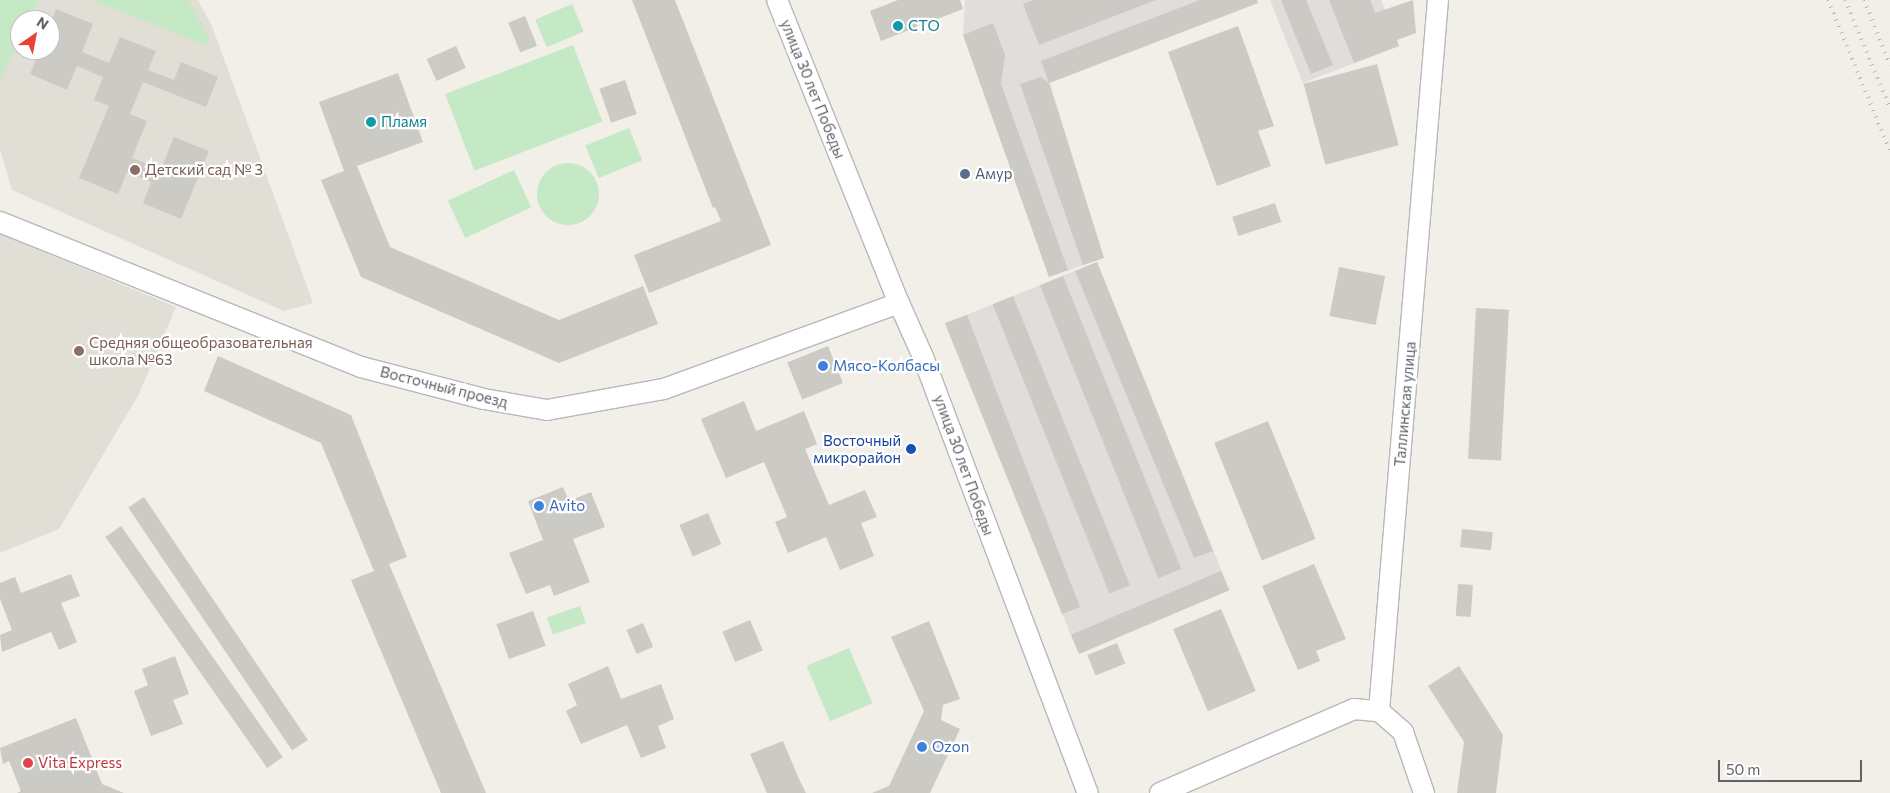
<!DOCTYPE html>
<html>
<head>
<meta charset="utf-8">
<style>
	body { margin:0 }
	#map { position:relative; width:1890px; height:793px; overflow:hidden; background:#f1efe8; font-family:Commissioner,sans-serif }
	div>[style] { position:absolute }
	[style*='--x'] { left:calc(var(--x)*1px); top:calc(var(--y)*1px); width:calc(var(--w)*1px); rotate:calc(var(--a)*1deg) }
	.industrial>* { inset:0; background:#e0deda; transform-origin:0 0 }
	.education>* { inset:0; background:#e1ded6 }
	.green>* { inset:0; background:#c5e8c5; transform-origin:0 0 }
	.round { border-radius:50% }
	.building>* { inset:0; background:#cccac5; transform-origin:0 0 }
	.roads { filter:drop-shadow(1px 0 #b5b8bc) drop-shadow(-1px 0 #b5b8bc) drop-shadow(0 1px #b5b8bc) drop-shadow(0 -1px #b5b8bc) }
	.minor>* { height:20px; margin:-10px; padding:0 10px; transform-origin:10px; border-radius:10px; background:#fff }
	.rail>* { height:4px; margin-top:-2px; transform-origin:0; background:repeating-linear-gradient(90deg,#b6b7b8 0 1px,transparent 0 7px) }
	.dots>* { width:14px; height:14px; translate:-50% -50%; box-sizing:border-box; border:2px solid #fff; border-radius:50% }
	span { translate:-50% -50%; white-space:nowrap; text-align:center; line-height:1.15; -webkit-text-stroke:4.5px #fff; paint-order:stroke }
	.culture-label { font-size:15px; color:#0d838f }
	.left { translate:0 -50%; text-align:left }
	.street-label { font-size:15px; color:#5f6368 }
	.education-label { font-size:15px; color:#785e54 }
	.service-label { font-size:15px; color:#4e5e75 }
	.shop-label { font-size:15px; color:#366cbe }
	.transit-label { font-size:15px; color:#164399 }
	.right { translate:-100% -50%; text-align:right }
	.health-label { font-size:15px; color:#be3a42 }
	.north { position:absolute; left:10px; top:10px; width:50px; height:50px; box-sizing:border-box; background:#fff; border:1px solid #bfc1c3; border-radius:50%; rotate:33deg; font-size:14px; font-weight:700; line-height:20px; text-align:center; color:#5f6368 }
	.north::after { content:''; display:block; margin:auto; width:18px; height:22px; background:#ea4335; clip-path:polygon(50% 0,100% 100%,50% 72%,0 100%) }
	.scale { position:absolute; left:1718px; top:760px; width:144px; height:22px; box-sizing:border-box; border:2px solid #5f6368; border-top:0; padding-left:6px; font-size:15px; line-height:18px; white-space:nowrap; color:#5f6368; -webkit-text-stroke:4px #fff; paint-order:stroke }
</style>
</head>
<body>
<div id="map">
	<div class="industrial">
		<div style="clip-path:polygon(965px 0,1257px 0,1258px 3px,1050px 83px,1104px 258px,1049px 277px,963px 35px)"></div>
		<div style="clip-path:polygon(1270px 0,1381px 0,1399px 46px,1303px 83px)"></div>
		<div style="left:1097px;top:262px;width:354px;height:164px;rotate:68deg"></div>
	</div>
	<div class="education">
		<div style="clip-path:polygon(evenodd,0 0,198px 0,212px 26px,313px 303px,284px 311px,12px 190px,0 149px,0 0,20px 20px,50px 20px,50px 50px,20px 50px,20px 20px)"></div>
		<div style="clip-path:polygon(0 234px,176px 307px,139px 394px,59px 529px,0 553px)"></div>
	</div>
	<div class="green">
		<div style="clip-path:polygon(0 0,39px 0,30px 20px,20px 20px,20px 40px,0 81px)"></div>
		<div style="clip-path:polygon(92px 0,188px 0,211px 42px,205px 45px)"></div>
		<div style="left:572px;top:4px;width:30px;height:40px;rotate:67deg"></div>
		<div style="left:573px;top:45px;width:82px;height:137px;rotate:69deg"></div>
		<div style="left:629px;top:128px;width:35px;height:47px;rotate:68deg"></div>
		<div class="round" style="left:537px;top:163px;width:62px;height:62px"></div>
		<div style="left:514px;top:170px;width:41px;height:73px;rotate:65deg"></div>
		<div style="left:580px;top:606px;width:18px;height:35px;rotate:71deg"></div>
		<div style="left:849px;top:648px;width:60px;height:46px;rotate:67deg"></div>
	</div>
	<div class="building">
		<div style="clip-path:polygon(632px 0,675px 0,771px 245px,649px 293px,634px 255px,721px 221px,715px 207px,713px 208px)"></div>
		<div style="clip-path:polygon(898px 0,960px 0,963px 9px,881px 41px,870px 11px)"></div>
		<div style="clip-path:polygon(1033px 0,1156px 0,1039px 45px,1023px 4px)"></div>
		<div style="clip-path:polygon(1200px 0,1257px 0,1258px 3px,1049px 83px,1104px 258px,1083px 265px,1020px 84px,1041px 77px,1049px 83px,1041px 61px)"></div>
		<div style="clip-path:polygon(1281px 0,1306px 0,1333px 65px,1311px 74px)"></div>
		<div style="clip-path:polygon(1329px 0,1370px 0,1375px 13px,1413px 0,1416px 33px,1397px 40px,1399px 46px,1354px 63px)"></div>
		<div style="clip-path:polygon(56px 9px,93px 24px,82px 52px,109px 63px,120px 37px,156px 51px,148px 70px,174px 80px,181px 62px,218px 77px,206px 107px,143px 82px,130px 114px,147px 121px,132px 158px,161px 169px,174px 137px,209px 151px,181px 219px,143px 203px,151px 182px,127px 172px,118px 194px,79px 178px,109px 106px,94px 100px,103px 77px,77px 66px,67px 90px,30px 74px,40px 50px,50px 50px,50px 25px)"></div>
		<div style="left:525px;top:16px;width:32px;height:18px;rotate:68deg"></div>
		<div style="clip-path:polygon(993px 23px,1005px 55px,1001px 84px,1068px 270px,1049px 277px,963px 35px)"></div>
		<div style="clip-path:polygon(1238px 26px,1274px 126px,1258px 131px,1271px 166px,1217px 186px,1168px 52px)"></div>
		<div style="left:456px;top:46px;width:24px;height:32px;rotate:66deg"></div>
		<div style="left:1377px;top:64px;width:84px;height:76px;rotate:75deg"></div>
		<div style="clip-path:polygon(398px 73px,423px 142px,357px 166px,390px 247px,559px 320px,643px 286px,658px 324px,559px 363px,361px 277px,321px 180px,344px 171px,319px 102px)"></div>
		<div style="left:625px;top:80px;width:36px;height:27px;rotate:71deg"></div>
		<div style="left:1275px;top:203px;width:20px;height:45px;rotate:72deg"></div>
		<div style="clip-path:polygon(1097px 262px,1213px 551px,1194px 558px,1075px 271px)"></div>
		<div style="left:1339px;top:267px;width:47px;height:50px;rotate:11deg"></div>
		<div style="left:1063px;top:276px;width:316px;height:25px;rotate:68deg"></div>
		<div style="left:1013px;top:296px;width:312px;height:22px;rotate:68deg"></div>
		<div style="left:1476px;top:308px;width:33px;height:151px;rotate:3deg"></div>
		<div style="clip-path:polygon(967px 315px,1080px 607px,1062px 614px,945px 323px)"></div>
		<div style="left:828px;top:346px;width:40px;height:44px;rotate:68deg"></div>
		<div style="clip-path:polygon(218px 356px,351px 415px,407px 557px,389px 564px,486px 793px,441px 793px,351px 580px,374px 571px,321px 443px,204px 391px)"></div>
		<div style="clip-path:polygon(744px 401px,756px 431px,804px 411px,817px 444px,805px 449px,829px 505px,865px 490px,877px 517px,861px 523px,874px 556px,840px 570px,826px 537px,788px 553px,775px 522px,787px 517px,764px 462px,726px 478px,701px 419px)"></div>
		<div style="left:1268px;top:421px;width:127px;height:58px;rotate:68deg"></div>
		<div style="clip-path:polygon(563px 487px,569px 501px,591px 492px,605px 527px,573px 539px,590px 582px,554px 596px,550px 585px,526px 594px,509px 553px,543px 540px,528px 501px)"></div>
		<div style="left:144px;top:497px;width:293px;height:19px;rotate:56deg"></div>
		<div style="left:708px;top:513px;width:34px;height:31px;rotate:67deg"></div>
		<div style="left:121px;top:526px;width:282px;height:19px;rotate:55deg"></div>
		<div style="left:1462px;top:529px;width:31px;height:18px;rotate:6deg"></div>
		<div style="clip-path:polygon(1314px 564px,1346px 639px,1316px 651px,1320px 661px,1298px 670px,1262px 586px)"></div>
		<div style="left:1221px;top:571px;width:21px;height:163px;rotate:67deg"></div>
		<div style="clip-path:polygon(71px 574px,80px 596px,61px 603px,77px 642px,59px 650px,51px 632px,2px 652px,0 635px,12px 630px,0 599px,0 583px,15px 577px,21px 593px)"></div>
		<div style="left:1458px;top:584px;width:15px;height:32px;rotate:4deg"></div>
		<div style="left:1221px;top:609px;width:89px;height:52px;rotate:67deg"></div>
		<div style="left:533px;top:611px;width:37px;height:39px;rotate:70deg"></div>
		<div style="left:750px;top:620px;width:33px;height:30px;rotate:67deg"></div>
		<div style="clip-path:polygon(929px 621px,960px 699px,943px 705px,941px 720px,960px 729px,930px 793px,872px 793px,889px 786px,924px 711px,891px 637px)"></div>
		<div style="left:643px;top:623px;width:26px;height:18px;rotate:67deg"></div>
		<div style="left:1117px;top:643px;width:22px;height:32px;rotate:68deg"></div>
		<div style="clip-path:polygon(175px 656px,189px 694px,173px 700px,183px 724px,151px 736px,134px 691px,148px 685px,142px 669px)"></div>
		<div style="clip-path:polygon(608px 666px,621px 699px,661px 684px,674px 719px,658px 726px,666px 748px,641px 758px,627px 725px,581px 744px,566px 711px,577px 705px,568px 684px)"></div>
		<div style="clip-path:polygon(1459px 666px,1503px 735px,1496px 793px,1457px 793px,1464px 742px,1428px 686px)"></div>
		<div style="clip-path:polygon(76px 718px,102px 784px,124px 793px,17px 793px,21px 791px,9px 761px,3px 764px,0 748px)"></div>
		<div style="clip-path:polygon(783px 741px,799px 779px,806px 793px,767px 793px,750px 754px)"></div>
	</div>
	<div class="roads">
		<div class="minor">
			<div style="--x:777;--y:0;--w:327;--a:68.1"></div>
			<div style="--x:899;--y:303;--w:59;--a:66"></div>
			<div style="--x:923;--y:357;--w:466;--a:69.3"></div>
			<div style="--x:0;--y:222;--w:389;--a:21.9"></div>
			<div style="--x:361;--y:367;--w:127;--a:14.6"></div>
			<div style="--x:484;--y:399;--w:64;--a:9.9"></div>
			<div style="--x:547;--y:410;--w:119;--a:-10.2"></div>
			<div style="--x:664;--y:389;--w:250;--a:-20.1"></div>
			<div style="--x:1379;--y:711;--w:713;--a:-85.26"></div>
			<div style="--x:1379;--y:711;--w:32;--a:41"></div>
			<div style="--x:1403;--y:732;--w:65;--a:71"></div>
			<div style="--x:1160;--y:793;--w:211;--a:-23.4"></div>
			<div style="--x:1354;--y:709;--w:25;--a:5"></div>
		</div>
	</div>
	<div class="rail">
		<div style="--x:1828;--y:0;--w:163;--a:67.7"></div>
		<div style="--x:1845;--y:0;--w:117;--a:67.4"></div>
		<div style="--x:1864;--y:0;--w:70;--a:68.2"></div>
	</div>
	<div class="dots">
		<div style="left:898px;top:26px;background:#0f9aa8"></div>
		<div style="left:371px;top:122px;background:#0f9aa8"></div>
		<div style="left:135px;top:170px;background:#8d6e63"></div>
		<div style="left:965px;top:174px;background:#5c6f8a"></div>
		<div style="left:79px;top:351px;background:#8d6e63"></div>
		<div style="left:823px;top:366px;background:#3f7fe0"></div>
		<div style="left:911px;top:449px;background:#1a4fb4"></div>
		<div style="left:539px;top:506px;background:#3f7fe0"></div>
		<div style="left:922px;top:747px;background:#3f7fe0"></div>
		<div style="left:28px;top:763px;background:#e0444e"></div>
	</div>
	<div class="culture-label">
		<span class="left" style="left:908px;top:26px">СТО</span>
		<span class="left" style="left:381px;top:122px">Пламя</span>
	</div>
	<div class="street-label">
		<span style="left:813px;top:89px;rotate:68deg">улица 30 лет Победы</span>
		<span style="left:444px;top:387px;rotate:14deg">Восточный проезд</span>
		<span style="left:1405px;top:404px;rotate:-85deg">Таллинская улица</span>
		<span style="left:964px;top:465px;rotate:70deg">улица 30 лет Победы</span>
	</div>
	<div class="education-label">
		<span class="left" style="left:145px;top:170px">Детский сад № 3</span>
		<span class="left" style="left:89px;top:351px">Средняя общеобразовательная<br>школа №63</span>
	</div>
	<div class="service-label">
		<span class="left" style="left:975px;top:174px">Амур</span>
	</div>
	<div class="shop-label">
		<span class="left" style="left:833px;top:366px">Мясо-Колбасы</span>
		<span class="left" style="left:549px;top:506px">Avito</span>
		<span class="left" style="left:932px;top:747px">Ozon</span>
	</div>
	<div class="transit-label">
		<span class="right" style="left:901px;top:449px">Восточный<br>микрорайон</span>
	</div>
	<div class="health-label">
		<span class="left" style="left:38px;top:763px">Vita Express</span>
	</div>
	<div class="north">N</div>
	<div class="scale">50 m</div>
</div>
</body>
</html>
